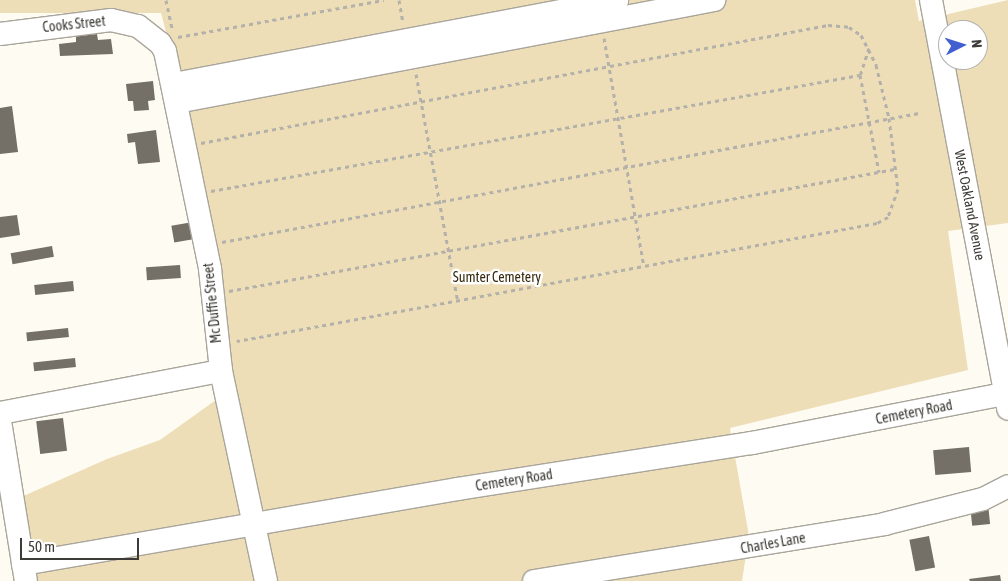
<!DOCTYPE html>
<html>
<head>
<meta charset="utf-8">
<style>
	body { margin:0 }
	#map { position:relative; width:1008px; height:581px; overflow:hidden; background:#fefbf2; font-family:"Asap Condensed",sans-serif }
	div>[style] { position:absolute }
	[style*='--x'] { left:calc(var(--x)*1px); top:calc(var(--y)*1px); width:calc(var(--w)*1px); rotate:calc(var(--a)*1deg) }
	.green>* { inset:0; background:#eddeb8 }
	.building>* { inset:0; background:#747067; transform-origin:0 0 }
	.path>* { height:3px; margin-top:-1.5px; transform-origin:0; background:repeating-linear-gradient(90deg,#b4b1aa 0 4px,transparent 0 8px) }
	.roads { filter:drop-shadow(1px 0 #a9a59b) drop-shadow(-1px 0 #a9a59b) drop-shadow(0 1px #a9a59b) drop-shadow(0 -1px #a9a59b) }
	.minor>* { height:22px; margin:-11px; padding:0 11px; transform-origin:11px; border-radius:11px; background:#fff }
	span { translate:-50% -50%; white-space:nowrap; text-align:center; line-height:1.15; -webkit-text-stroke:5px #fff; paint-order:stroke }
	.street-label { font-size:14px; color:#3d3b37 }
	.park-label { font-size:14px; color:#362b0e }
	.north { position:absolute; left:938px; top:20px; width:50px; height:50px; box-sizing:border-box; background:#fff; border:1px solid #b1b1af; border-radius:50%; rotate:85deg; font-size:14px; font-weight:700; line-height:20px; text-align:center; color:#3d3b37 }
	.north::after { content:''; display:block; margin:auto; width:18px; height:22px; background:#425fd2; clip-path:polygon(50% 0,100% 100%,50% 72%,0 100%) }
	.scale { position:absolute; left:20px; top:538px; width:119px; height:22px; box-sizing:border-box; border:2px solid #3d3b37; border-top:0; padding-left:6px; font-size:15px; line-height:18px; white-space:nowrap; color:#3d3b37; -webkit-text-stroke:4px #fff; paint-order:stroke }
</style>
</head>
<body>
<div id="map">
	<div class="green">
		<div style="clip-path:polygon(evenodd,0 0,915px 0,919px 21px,1008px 0,1008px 223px,948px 231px,968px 370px,730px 428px,749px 536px,742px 581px,34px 581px,19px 498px,107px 459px,160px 440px,234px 387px,191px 127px,161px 13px,0 13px,0 0,948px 30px,978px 30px,978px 60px,948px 60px,948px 30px)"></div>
	</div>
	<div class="building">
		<div style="clip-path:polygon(97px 34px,98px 40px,111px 39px,113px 54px,60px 56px,59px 44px,76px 42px,76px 36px)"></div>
		<div style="clip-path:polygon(153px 81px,155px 100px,148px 101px,149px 110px,134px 111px,133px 101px,128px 101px,126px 84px)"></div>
		<div style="clip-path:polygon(12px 106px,18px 152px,0 154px,0 108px)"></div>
		<div style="clip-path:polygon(156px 130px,160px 162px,138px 164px,135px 142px,128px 143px,127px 134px)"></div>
		<div style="clip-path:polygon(17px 215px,20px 235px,0 238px,0 217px)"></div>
		<div style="left:193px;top:222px;width:17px;height:22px;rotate:80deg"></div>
		<div style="left:52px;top:246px;width:11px;height:42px;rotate:80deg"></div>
		<div style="left:180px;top:265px;width:13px;height:34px;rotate:86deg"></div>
		<div style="left:73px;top:281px;width:10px;height:39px;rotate:84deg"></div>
		<div style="left:68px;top:328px;width:9px;height:42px;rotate:84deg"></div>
		<div style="left:75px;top:358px;width:9px;height:42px;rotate:84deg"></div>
		<div style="left:63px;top:418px;width:33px;height:27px;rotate:83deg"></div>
		<div style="left:969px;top:447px;width:25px;height:36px;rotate:85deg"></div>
		<div style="left:988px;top:504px;width:20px;height:18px;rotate:84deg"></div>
		<div style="left:929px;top:536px;width:32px;height:20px;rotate:79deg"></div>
		<div style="clip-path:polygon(1000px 575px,1001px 581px,970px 581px,969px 579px)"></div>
	</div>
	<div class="path">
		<div style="--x:166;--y:0;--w:30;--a:78"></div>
		<div style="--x:399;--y:0;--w:22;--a:80"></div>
		<div style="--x:178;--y:37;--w:209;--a:-10.2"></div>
		<div style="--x:604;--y:38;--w:232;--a:80.1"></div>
		<div style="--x:869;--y:48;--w:28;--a:108"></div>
		<div style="--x:860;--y:75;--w:99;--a:78.9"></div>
		<div style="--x:416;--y:74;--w:232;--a:79.6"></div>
		<div style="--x:201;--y:143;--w:638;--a:-10.66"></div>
		<div style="--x:828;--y:25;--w:21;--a:5"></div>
		<div style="--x:849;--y:27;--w:14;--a:34"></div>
		<div style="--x:861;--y:35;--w:34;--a:63"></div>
		<div style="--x:876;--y:65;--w:55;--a:76.2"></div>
		<div style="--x:889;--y:118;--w:72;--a:82.8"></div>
		<div style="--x:898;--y:189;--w:30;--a:110"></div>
		<div style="--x:888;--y:217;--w:13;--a:151"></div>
		<div style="--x:877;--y:223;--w:651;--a:169.55"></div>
		<div style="--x:211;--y:191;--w:659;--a:-10.13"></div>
		<div style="--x:222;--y:242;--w:709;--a:-10.49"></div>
		<div style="--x:229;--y:291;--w:677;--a:-10.38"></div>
	</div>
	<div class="roads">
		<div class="minor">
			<div style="--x:931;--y:0;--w:416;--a:79.3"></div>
			<div style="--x:0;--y:34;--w:112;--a:-7.2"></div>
			<div style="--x:111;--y:20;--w:28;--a:13"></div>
			<div style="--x:138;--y:26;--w:28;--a:38"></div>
			<div style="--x:160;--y:43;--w:9;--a:58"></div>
			<div style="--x:165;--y:51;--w:223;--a:78.3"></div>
			<div style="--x:210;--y:269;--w:103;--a:83.8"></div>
			<div style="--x:221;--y:371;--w:215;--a:77.9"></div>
			<div style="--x:174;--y:84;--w:451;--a:-10.7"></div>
			<div style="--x:177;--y:102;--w:547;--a:-10.75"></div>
			<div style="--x:0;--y:413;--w:225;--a:-10.8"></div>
			<div style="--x:0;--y:421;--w:162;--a:80.8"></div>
			<div style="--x:23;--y:564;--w:441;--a:-9.8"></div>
			<div style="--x:458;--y:489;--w:298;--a:-8.9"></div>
			<div style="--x:752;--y:443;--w:258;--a:-11"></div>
			<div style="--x:534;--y:581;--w:355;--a:-9.2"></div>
			<div style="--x:884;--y:524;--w:102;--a:-14.2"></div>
			<div style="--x:983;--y:499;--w:28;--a:-27"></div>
		</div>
	</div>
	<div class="street-label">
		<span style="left:74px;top:24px;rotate:-6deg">Cooks Street</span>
		<span style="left:970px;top:205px;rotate:79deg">West Oakland Avenue</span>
		<span style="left:212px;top:303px;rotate:-96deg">Mc Duffie Street</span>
		<span style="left:914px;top:412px;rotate:-11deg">Cemetery Road</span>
		<span style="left:514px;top:480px;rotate:-9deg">Cemetery Road</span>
		<span style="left:773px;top:543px;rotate:-10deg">Charles Lane</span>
	</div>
	<div class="park-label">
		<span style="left:497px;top:277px">Sumter Cemetery</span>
	</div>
	<div class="north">N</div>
	<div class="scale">50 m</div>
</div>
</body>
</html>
